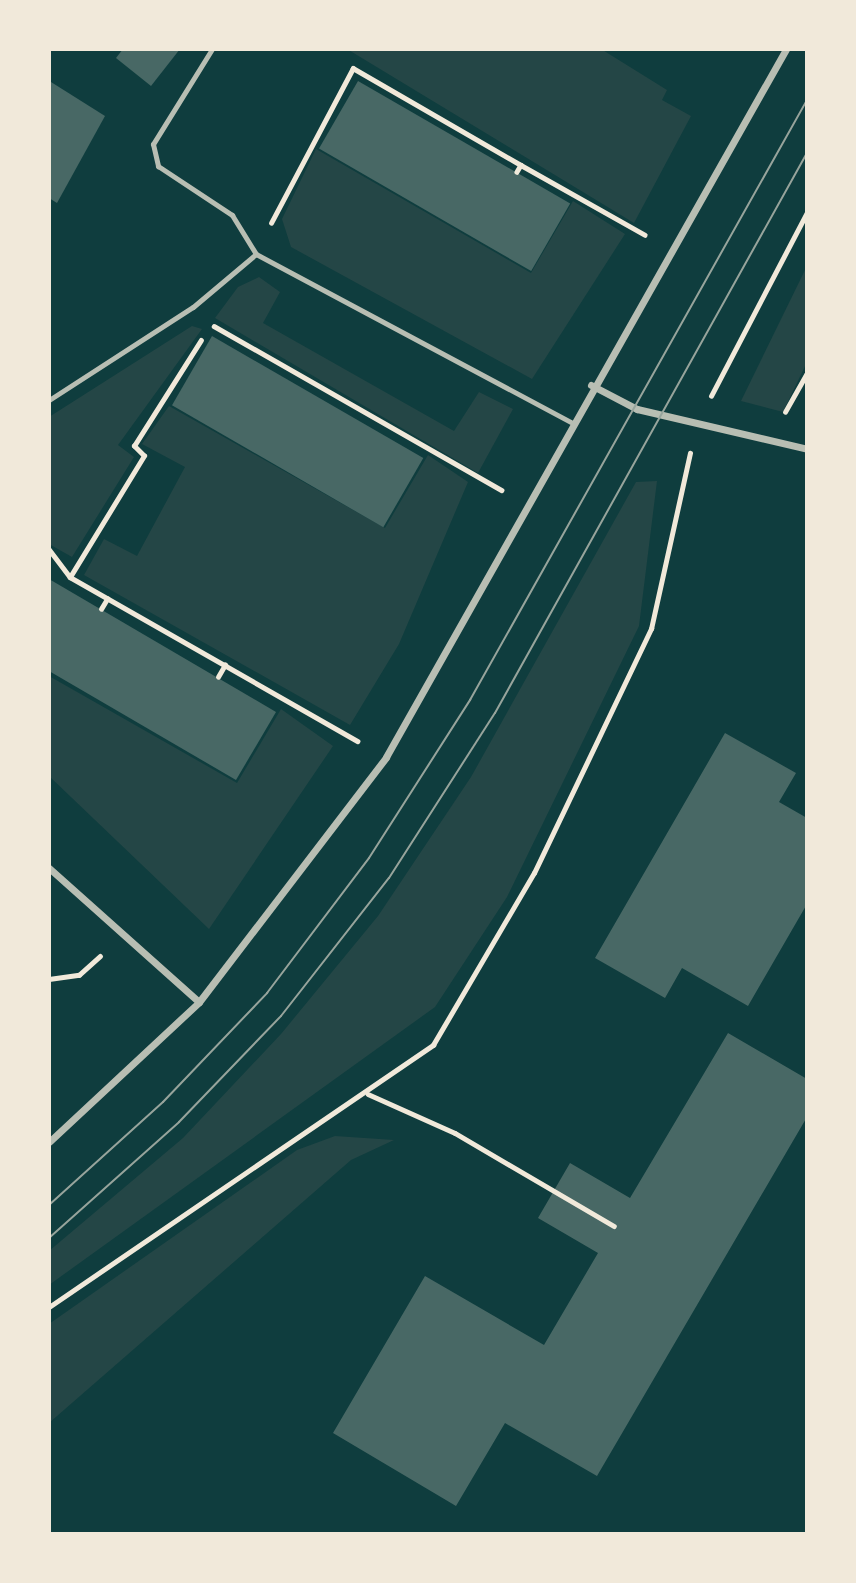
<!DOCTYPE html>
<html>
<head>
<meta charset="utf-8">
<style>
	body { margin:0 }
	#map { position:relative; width:856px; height:1583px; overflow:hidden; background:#0f3d3e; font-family:"IBM Plex Sans",sans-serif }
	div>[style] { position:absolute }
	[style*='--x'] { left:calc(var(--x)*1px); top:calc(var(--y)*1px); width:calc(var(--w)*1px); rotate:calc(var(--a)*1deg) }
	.green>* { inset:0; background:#244646 }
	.building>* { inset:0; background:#486865; transform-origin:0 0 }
	.path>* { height:4.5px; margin:-2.25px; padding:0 2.25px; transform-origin:2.25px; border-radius:2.25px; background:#f1e9da }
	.service>* { height:5px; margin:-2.5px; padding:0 2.5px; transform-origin:2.5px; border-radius:2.5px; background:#b8beb3 }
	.minor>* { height:7px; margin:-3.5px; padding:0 3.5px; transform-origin:3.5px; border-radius:3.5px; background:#b8beb3 }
	.tram>* { height:2px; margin:-1px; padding:0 1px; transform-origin:1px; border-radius:1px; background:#97a49c }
	span { translate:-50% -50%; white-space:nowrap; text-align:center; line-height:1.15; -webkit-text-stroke:7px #f1e9da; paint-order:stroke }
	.frame { position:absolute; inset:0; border:51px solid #f1e9da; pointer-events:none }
</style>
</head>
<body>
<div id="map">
	<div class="green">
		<div style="clip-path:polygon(347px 49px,601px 49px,667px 90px,662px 100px,691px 116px,634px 223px)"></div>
		<div style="clip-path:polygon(316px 149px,531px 273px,573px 201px,625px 234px,532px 379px,291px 247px,282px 219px)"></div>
		<div style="clip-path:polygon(807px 266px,807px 362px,783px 412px,741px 401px)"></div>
		<div style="clip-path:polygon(259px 277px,280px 292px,263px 323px,454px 431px,479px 392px,513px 409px,478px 473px,215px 318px,238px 287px)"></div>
		<div style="clip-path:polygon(192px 326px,202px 329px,118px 445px,134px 457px,72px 557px,49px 544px,49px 417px)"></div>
		<div style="clip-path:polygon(169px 406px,385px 528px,428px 455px,468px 482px,399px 644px,350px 725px,84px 575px,104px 539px,137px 556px,185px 467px,142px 444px)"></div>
		<div style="clip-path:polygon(657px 481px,639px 626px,507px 897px,435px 1007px,49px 1285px,49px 1251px,183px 1138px,281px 1034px,378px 916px,471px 777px,636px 482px)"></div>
		<div style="clip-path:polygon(49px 676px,237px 783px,281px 709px,333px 746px,209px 929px,49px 776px)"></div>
		<div style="clip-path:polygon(335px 1136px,394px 1140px,351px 1160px,49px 1423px,49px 1324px,297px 1150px)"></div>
	</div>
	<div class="building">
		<div style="clip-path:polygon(123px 49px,180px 49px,151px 86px,116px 58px)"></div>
		<div style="left:358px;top:81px;width:245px;height:78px;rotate:30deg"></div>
		<div style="clip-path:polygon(51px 82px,105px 116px,57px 203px,49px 198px)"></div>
		<div style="left:212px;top:336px;width:244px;height:80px;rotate:30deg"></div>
		<div style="clip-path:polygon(49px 579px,276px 712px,236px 780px,49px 671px)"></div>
		<div style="clip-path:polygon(725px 733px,796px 773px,779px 802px,807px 818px,807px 904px,748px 1006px,682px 968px,665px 998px,595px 958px)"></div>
		<div style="clip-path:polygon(728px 1033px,807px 1079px,807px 1117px,597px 1476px,505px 1423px,456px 1506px,333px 1433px,425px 1276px,544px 1345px,598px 1253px,538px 1218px,570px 1163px,630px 1198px)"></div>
	</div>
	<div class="path">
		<div style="--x:521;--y:165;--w:142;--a:29.4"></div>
		<div style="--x:271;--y:223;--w:175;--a:-62.1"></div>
		<div style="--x:353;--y:68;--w:194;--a:30"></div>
		<div style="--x:521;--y:165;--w:8;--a:120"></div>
		<div style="--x:214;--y:326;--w:331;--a:29.7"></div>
		<div style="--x:711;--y:396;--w:208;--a:-62.4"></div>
		<div style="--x:785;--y:412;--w:45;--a:-60.6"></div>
		<div style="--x:49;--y:549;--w:35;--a:53"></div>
		<div style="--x:70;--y:577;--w:331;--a:29.7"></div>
		<div style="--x:70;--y:577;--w:142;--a:-58.6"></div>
		<div style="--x:144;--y:456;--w:14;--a:-135"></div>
		<div style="--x:134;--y:446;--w:125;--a:-57.7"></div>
		<div style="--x:101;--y:609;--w:12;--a:-59"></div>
		<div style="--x:218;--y:677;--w:14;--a:-60"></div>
		<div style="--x:49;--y:979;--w:30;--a:-8"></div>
		<div style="--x:79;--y:975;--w:28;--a:-42"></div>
		<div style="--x:368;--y:1094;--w:95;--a:24.1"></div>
		<div style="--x:455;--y:1133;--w:184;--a:30.3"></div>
		<div style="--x:49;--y:1307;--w:465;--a:-34.3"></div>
		<div style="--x:433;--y:1045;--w:199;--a:-59.6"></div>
		<div style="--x:534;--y:873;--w:271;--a:-64.4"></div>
		<div style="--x:651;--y:629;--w:180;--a:-77.5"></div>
	</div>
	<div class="service">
		<div style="--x:212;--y:49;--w:112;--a:121.8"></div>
		<div style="--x:153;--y:144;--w:23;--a:77"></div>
		<div style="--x:158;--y:166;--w:89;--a:33.5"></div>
		<div style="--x:232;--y:215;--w:46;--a:58.4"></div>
		<div style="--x:256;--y:254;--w:357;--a:28.1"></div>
		<div style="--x:49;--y:400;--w:171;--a:-32.9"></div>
		<div style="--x:193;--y:307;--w:82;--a:-40.1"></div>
	</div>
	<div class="minor">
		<div style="--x:591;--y:385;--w:52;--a:27.6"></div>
		<div style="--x:637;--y:409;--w:175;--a:13.2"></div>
		<div style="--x:49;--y:868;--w:201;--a:41.8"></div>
		<div style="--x:49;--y:1142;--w:205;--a:-43"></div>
		<div style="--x:199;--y:1002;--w:308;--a:-52.6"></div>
		<div style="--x:386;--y:757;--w:813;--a:-60.53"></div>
	</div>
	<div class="tram">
		<div style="--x:49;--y:1205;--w:154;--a:-42.1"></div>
		<div style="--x:163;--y:1102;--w:151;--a:-46.3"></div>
		<div style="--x:267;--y:993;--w:169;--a:-52.9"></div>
		<div style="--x:369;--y:858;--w:188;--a:-57.4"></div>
		<div style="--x:470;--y:700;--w:688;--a:-60.68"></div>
		<div style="--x:49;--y:1238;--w:174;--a:-41.7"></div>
		<div style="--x:179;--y:1122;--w:147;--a:-46.1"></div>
		<div style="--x:281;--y:1016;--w:175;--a:-52"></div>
		<div style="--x:389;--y:878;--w:196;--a:-57.3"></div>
		<div style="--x:495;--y:713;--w:641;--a:-60.88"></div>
	</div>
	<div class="frame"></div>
</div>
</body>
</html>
